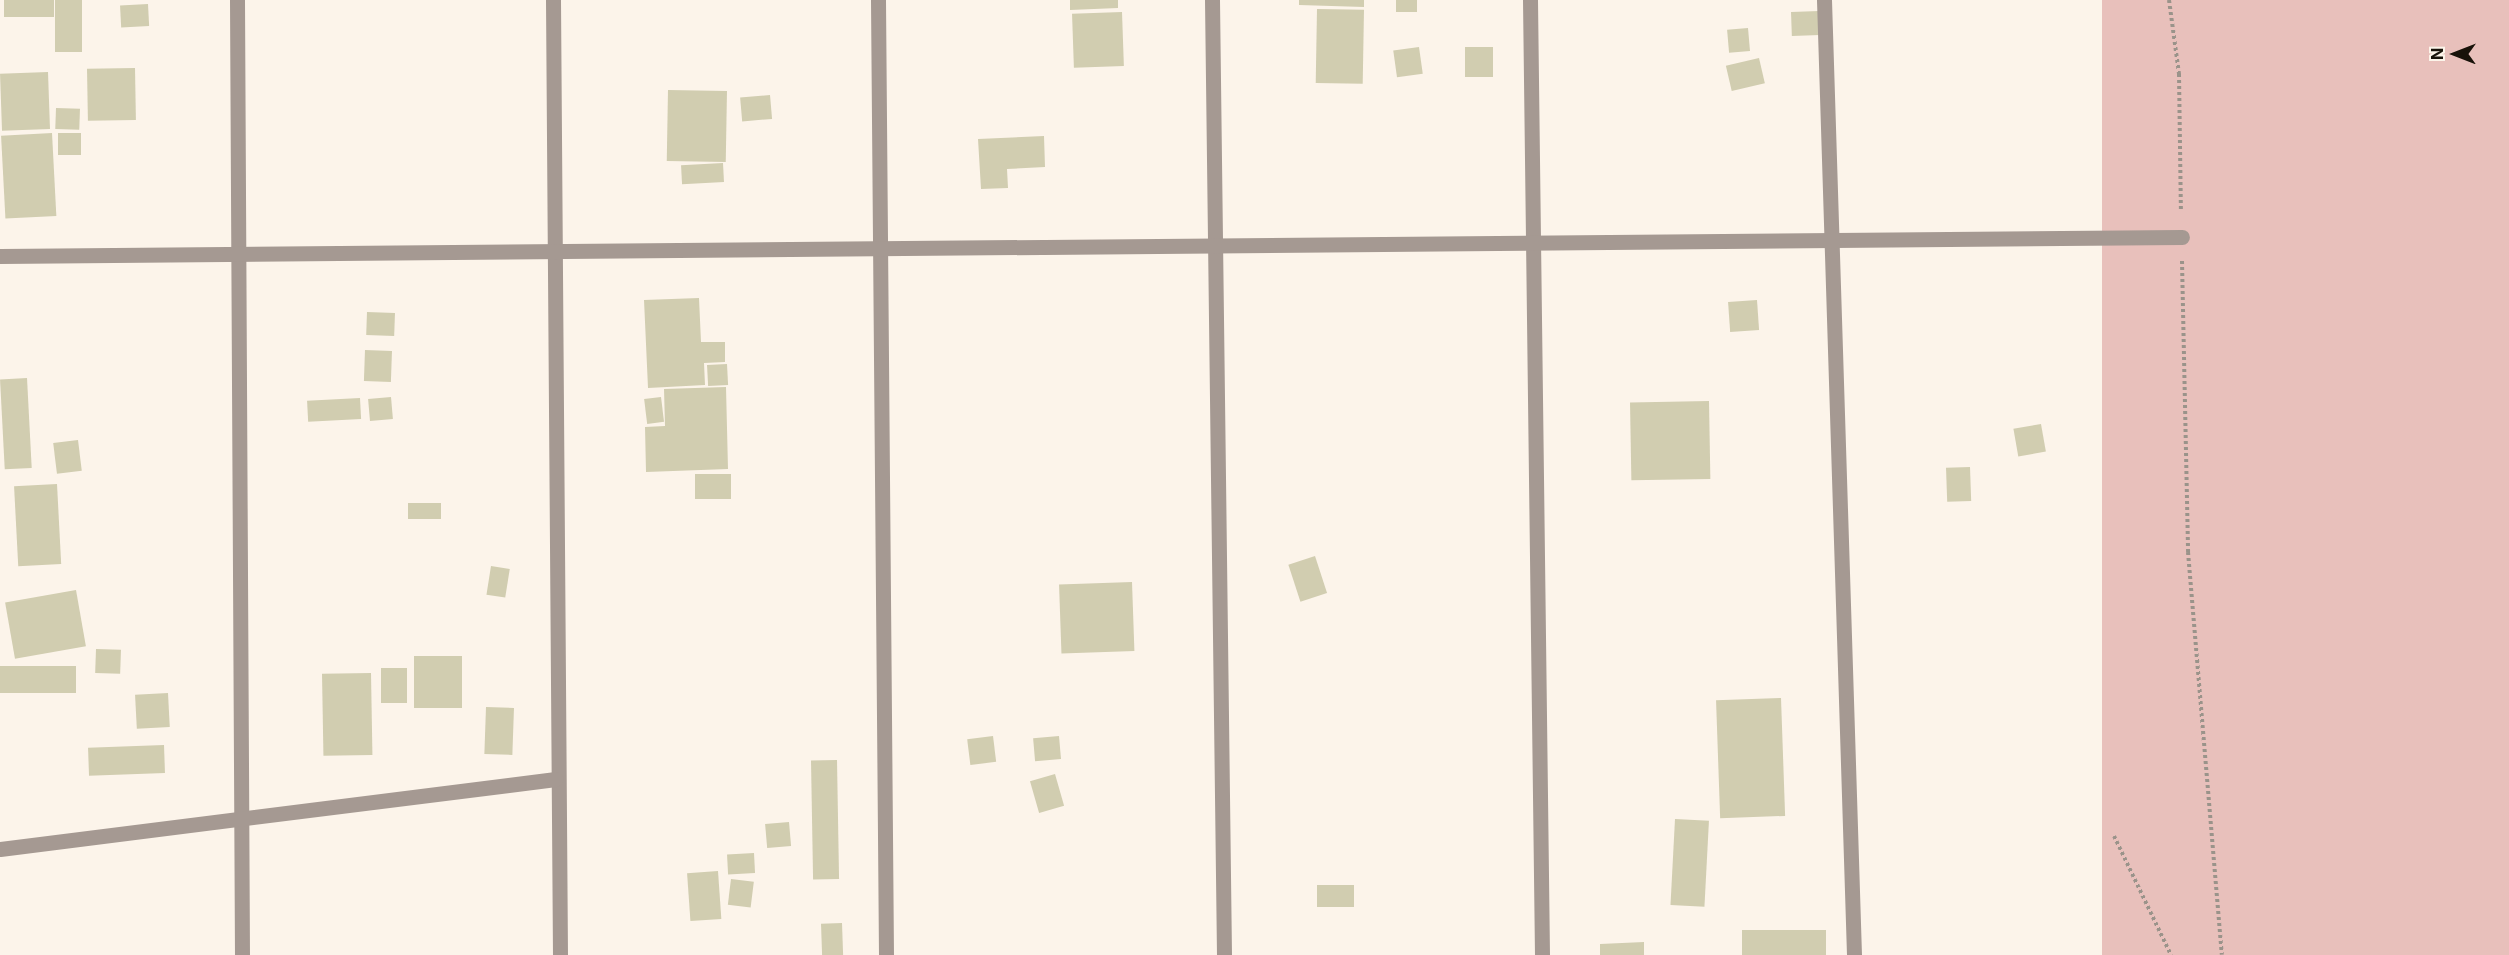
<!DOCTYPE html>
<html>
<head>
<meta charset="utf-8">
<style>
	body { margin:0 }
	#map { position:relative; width:2509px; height:955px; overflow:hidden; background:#fcf4ea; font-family:Inter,sans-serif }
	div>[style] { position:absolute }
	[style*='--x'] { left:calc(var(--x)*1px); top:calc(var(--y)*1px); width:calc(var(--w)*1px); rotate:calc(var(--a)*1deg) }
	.green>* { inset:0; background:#e8c0bb; transform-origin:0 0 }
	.building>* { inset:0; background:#d1cdb0; transform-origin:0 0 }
	.path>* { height:4px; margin-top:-2px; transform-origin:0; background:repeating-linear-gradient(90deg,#9a938a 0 3px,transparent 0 6px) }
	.street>* { height:15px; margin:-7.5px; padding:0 7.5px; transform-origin:7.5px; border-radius:7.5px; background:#a59992 }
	span { translate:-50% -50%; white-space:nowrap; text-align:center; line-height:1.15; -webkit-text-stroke:4.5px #fcf4ea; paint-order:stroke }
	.north { position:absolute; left:2425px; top:24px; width:60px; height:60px; -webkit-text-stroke:4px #fcf4ea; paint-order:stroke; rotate:270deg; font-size:16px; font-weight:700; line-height:24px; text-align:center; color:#181209 }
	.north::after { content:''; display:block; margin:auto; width:21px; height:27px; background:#181209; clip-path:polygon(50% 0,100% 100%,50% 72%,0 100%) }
</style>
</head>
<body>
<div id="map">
	<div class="green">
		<div style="left:2102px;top:0;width:407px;height:955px"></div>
	</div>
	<div class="building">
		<div style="left:4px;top:0;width:50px;height:17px"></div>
		<div style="left:55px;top:0;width:27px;height:52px"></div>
		<div style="clip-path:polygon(1070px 0,1118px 0,1118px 8px,1070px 10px)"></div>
		<div style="clip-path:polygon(1299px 0,1364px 0,1364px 7px,1299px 5px)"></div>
		<div style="left:1396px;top:0;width:21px;height:12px"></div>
		<div style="left:148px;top:4px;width:22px;height:28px;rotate:87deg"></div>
		<div style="left:1317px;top:9px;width:47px;height:74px;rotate:1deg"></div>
		<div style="left:1819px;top:11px;width:24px;height:28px;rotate:88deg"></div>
		<div style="left:1122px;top:12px;width:54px;height:50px;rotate:88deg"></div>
		<div style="left:1748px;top:28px;width:23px;height:21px;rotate:85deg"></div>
		<div style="left:1419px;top:47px;width:27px;height:26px;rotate:82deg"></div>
		<div style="left:1465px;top:47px;width:28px;height:30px"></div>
		<div style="left:1759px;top:58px;width:26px;height:34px;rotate:77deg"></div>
		<div style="left:135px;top:68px;width:52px;height:48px;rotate:89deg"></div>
		<div style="left:48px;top:72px;width:57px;height:48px;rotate:88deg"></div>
		<div style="left:668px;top:90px;width:59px;height:71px;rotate:1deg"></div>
		<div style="left:770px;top:95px;width:24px;height:30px;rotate:85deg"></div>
		<div style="left:56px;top:108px;width:24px;height:21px;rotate:2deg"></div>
		<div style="left:52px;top:133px;width:83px;height:51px;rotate:87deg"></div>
		<div style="left:58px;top:133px;width:23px;height:22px"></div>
		<div style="clip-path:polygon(1044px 136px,1045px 167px,1007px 169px,1008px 188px,981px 189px,978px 139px)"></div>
		<div style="left:723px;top:163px;width:19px;height:42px;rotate:87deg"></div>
		<div style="clip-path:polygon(699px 298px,701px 342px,725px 342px,725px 362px,704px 363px,705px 385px,648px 388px,644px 300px)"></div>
		<div style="left:1757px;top:300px;width:30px;height:29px;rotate:86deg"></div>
		<div style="left:367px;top:312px;width:28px;height:23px;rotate:2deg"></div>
		<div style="left:365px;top:350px;width:27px;height:31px;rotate:2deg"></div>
		<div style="left:727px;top:364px;width:21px;height:20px;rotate:87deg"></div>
		<div style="left:27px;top:378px;width:90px;height:27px;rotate:87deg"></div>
		<div style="clip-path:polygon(726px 387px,728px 469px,646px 472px,645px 427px,665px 426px,664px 389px)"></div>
		<div style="left:391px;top:397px;width:22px;height:23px;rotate:85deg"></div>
		<div style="left:661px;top:397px;width:25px;height:17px;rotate:83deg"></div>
		<div style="left:360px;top:398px;width:21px;height:53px;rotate:87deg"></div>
		<div style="left:1709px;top:401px;width:78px;height:79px;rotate:89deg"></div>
		<div style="left:2041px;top:424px;width:28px;height:28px;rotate:80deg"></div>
		<div style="left:78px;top:440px;width:31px;height:25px;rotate:83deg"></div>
		<div style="left:1970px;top:467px;width:34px;height:24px;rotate:88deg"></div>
		<div style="left:731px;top:474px;width:25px;height:36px;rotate:90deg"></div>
		<div style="left:57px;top:484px;width:80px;height:43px;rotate:87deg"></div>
		<div style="left:408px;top:503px;width:33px;height:16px"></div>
		<div style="left:1315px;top:556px;width:39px;height:28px;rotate:72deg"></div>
		<div style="left:491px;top:566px;width:19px;height:29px;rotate:9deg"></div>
		<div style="left:1132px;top:582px;width:69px;height:73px;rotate:88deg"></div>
		<div style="left:76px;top:590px;width:57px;height:72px;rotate:80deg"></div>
		<div style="left:96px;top:649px;width:25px;height:24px;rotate:2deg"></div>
		<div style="left:414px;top:656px;width:48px;height:52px"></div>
		<div style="left:76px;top:666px;width:27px;height:76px;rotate:90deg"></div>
		<div style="left:407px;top:668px;width:35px;height:26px;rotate:90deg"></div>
		<div style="left:371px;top:673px;width:82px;height:49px;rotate:89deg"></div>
		<div style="left:168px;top:693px;width:34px;height:33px;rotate:87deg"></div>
		<div style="left:1781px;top:698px;width:118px;height:65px;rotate:88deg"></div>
		<div style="left:486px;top:707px;width:28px;height:47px;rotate:2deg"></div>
		<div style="left:993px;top:736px;width:26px;height:26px;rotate:83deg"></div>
		<div style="left:1059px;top:736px;width:23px;height:26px;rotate:85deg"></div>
		<div style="left:164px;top:745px;width:28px;height:76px;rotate:88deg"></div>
		<div style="left:837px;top:760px;width:119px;height:26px;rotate:89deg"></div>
		<div style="left:1055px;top:774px;width:33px;height:26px;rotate:74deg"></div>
		<div style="left:1675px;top:819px;width:34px;height:86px;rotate:3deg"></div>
		<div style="left:789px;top:822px;width:24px;height:24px;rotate:85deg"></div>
		<div style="left:754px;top:853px;width:20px;height:27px;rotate:87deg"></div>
		<div style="left:718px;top:871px;width:48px;height:31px;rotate:86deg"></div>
		<div style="left:731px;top:879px;width:23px;height:26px;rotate:7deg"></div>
		<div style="left:1354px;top:885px;width:22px;height:37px;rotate:90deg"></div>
		<div style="left:842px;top:923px;width:32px;height:21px;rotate:88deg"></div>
		<div style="left:1826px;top:930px;width:25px;height:84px;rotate:90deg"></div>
		<div style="clip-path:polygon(1644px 942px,1644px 955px,1600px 955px,1600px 944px)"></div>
	</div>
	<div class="path">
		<div style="--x:2169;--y:0;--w:75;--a:82.3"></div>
		<div style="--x:2179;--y:74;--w:138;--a:89.2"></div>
		<div style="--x:2182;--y:261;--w:291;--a:88.8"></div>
		<div style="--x:2188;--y:552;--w:404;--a:85.2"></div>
		<div style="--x:2114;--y:836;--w:132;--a:64.4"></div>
	</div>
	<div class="street">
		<div style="--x:237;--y:0;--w:955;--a:89.7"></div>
		<div style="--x:553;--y:0;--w:955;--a:89.58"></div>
		<div style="--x:878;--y:0;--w:955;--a:89.52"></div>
		<div style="--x:1212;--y:0;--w:955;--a:89.28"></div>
		<div style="--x:1530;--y:0;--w:955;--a:89.28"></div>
		<div style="--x:1824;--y:0;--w:955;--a:88.2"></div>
		<div style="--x:0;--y:256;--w:2182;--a:-0.5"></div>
		<div style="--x:0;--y:849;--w:560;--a:-7.18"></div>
	</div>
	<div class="north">N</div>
</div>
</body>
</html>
